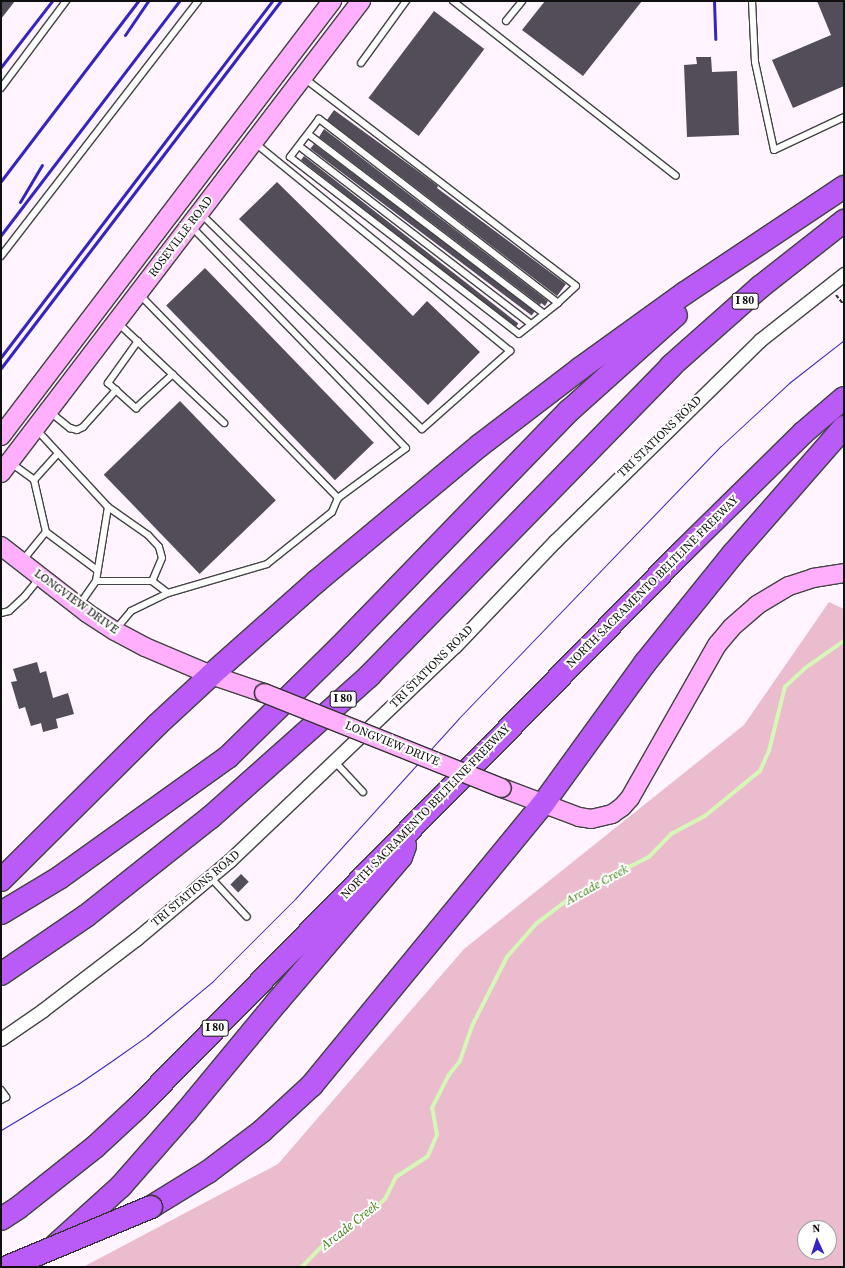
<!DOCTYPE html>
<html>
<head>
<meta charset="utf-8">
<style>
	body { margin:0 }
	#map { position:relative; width:845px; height:1268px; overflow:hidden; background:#fff4ff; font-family:"Source Serif 4",serif }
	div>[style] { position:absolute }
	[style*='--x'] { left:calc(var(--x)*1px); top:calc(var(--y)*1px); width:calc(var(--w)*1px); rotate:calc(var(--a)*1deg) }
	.green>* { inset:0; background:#ebbccd }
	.stream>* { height:3.5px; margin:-1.75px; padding:0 1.75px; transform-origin:1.75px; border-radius:1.75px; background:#d5f8b7 }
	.building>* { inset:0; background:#534c59; transform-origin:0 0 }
	.path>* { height:2px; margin-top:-1px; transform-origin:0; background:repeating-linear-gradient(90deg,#323232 0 4px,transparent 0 6px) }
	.roads { filter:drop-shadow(1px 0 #434343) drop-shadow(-1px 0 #434343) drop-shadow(0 1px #434343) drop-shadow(0 -1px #434343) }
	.lane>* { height:6px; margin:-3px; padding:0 3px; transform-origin:3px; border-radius:3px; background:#fff }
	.street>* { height:13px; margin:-6.5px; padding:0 6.5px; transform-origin:6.5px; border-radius:6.5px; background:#fff }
	.secondary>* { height:18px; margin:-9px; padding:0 9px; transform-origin:9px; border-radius:9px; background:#ffaffb }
	.highway>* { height:22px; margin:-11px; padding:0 11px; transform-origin:11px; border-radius:11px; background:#ba5af7 }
	.tram>* { height:1px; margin:-0.5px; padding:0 0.5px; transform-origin:0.5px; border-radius:0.5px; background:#3524c5 }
	.rail>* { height:3px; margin:-1.5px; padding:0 1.5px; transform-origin:1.5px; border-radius:1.5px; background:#3524c5 }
	.bridges { filter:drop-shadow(1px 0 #323232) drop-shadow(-1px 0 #323232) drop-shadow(0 1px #323232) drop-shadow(0 -1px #323232) }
	.secondary-bridge>* { height:18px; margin:-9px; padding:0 9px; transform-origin:9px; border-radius:9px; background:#ffaffb }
	.highway-bridge>* { height:22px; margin:-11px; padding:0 11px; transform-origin:11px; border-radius:11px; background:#ba5af7 }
	span { translate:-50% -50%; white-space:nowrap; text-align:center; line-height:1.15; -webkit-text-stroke:4px #fff; paint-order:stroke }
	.shield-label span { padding:1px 3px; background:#fff; border:1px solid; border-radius:3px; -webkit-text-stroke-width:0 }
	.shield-label { font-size:11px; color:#101010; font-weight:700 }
	.street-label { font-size:12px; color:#101010 }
	.water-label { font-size:13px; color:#408214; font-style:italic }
	.frame { position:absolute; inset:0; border:2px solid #101010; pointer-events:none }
	.north { position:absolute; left:797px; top:1220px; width:40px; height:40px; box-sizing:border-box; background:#fff; border:1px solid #9f9f9f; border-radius:50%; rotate:357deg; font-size:11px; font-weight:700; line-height:16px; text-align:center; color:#101010 }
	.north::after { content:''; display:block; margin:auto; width:14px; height:18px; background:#3524c5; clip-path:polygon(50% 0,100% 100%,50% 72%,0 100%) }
</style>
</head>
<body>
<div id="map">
	<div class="green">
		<div style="clip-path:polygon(evenodd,829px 602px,844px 609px,844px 1267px,83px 1267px,278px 1164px,464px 949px,744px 725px,829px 602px,805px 1228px,829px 1228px,829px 1252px,805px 1252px,805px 1228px)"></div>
	</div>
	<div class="stream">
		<div style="--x:302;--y:1267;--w:36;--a:-46"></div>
		<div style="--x:327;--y:1241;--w:50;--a:-32.7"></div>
		<div style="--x:369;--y:1214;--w:22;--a:-43"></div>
		<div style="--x:385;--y:1199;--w:25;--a:-63"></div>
		<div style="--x:396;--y:1177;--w:38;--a:-33"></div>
		<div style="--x:428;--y:1156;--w:23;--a:-67"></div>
		<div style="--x:437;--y:1135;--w:27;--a:-100"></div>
		<div style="--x:432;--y:1108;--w:36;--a:-63"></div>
		<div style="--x:448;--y:1076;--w:19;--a:-51"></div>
		<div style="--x:460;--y:1061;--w:37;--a:-71"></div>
		<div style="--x:472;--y:1026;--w:77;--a:-63.1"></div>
		<div style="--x:507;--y:957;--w:44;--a:-48.7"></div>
		<div style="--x:536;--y:924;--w:48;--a:-37.3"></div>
		<div style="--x:574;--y:895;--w:84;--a:-26.9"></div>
		<div style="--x:649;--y:857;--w:32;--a:-46"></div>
		<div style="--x:671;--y:834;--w:38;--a:-28"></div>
		<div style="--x:705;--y:816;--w:71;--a:-39.3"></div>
		<div style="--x:760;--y:771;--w:22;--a:-66"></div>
		<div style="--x:769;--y:751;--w:66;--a:-76"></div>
		<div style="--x:785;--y:687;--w:26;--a:-43"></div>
		<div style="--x:804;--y:669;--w:49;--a:-35"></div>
	</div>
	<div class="building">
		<div style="clip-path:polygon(1px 1px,15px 1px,1px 19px)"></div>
		<div style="clip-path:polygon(545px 1px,642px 1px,583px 76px,522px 30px)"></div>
		<div style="clip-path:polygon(817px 1px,844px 1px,844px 86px,793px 108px,772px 60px,831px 35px)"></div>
		<div style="left:434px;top:11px;width:63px;height:109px;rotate:37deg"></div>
		<div style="clip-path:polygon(696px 57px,711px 57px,712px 72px,737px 71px,739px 135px,687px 137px,684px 65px,697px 64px)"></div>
		<div style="clip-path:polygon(334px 110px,422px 174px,438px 186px,437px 188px,566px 284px,557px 296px,327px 120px)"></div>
		<div style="clip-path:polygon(324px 129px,548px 301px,545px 306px,541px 303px,540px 305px,319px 137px)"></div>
		<div style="left:314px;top:144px;width:277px;height:6px;rotate:37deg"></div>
		<div style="left:304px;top:156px;width:272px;height:5px;rotate:38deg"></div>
		<div style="clip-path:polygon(277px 182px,413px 316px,427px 301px,480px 352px,428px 405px,239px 219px)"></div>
		<div style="left:205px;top:268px;width:243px;height:54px;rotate:46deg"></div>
		<div style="left:180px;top:401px;width:138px;height:106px;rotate:46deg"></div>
		<div style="clip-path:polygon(37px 662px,40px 673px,46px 671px,53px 698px,68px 693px,74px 714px,56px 719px,58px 728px,43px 732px,41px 723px,31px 726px,25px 707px,19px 709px,11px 682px,17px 681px,13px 669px)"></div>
		<div style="left:241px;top:874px;width:11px;height:15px;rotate:45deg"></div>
	</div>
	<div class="path">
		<div style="--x:836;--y:295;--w:13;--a:51"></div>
	</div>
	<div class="roads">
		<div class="lane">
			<div style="--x:453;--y:1;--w:283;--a:38.1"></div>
			<div style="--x:752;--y:1;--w:61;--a:87.2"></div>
			<div style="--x:755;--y:62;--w:90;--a:77.8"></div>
			<div style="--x:774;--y:150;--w:77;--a:-25.2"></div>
			<div style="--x:506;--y:21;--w:26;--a:-51"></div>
			<div style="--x:361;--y:63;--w:77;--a:-54"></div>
			<div style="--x:304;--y:78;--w:342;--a:37.4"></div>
			<div style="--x:576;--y:286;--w:25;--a:137"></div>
			<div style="--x:558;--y:303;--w:302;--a:-142.4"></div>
			<div style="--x:319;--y:119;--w:48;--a:127.3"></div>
			<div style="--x:290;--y:157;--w:289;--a:37.7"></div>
			<div style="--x:519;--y:334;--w:50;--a:-38.5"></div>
			<div style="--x:1;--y:88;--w:109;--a:-53.2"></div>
			<div style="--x:308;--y:134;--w:297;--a:37.3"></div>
			<div style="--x:299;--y:146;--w:292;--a:37.5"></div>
			<div style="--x:201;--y:214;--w:308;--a:44.2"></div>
			<div style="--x:422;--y:429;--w:118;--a:-41.6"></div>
			<div style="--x:510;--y:351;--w:330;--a:-140.8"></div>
			<div style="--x:1;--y:256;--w:322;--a:-52.3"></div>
			<div style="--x:140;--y:295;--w:284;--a:45.7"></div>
			<div style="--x:338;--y:498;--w:84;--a:-36.3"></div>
			<div style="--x:406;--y:448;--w:309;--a:-134.1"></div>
			<div style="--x:118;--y:323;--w:146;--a:43.3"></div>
			<div style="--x:138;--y:341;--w:52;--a:125.5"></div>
			<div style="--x:108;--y:383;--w:38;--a:42"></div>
			<div style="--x:136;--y:408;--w:50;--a:-42.6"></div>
			<div style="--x:50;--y:412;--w:26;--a:39"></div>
			<div style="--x:70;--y:428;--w:7;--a:16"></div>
			<div style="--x:77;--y:430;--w:7;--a:-27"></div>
			<div style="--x:83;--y:427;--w:50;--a:-48.3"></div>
			<div style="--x:36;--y:429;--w:106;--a:47.3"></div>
			<div style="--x:108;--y:507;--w:75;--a:99.2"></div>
			<div style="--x:96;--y:581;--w:28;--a:125"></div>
			<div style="--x:11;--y:463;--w:29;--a:36"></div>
			<div style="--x:34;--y:480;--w:53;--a:77"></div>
			<div style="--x:46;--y:532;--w:64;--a:36.7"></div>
			<div style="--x:34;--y:480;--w:36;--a:-48"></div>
			<div style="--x:108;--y:507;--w:49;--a:35"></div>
			<div style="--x:148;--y:535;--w:16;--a:47"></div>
			<div style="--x:159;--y:547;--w:11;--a:75"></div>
			<div style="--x:162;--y:558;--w:25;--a:113"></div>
			<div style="--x:23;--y:560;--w:36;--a:-51"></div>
			<div style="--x:96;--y:581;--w:56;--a:0"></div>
			<div style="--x:152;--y:581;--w:20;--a:37"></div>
			<div style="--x:1;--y:613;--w:8;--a:-14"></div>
			<div style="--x:9;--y:611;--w:22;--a:-43"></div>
			<div style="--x:25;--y:596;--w:22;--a:-51"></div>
			<div style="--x:116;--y:629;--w:23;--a:-50"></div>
			<div style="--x:131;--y:611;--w:41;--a:-25.9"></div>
			<div style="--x:168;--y:593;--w:103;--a:-16.3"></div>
			<div style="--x:267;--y:564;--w:83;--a:-38.7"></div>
			<div style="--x:332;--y:512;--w:15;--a:-67"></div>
			<div style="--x:335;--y:762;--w:41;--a:47"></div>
			<div style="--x:210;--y:877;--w:54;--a:47.2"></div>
			<div style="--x:1;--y:1090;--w:9;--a:54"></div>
			<div style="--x:6;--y:1097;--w:6;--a:149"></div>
		</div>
		<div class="street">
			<div style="--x:1;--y:1039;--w:51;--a:-34.6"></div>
			<div style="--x:43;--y:1010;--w:117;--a:-37.4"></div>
			<div style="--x:136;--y:939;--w:121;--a:-40"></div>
			<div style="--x:229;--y:861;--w:312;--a:-43.6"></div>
			<div style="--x:455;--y:646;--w:145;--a:-46.4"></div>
			<div style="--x:555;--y:541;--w:287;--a:-44.4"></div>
			<div style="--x:760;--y:340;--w:107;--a:-38.2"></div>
		</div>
		<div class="secondary">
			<div style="--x:1;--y:436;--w:547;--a:-52.73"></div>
			<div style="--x:1;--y:473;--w:594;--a:-52.67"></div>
			<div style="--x:1;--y:546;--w:109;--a:37.9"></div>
			<div style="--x:87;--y:613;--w:33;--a:33"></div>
			<div style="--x:115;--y:631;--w:34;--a:28"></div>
			<div style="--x:145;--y:647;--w:72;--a:23"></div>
			<div style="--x:211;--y:675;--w:56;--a:18.8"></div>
			<div style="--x:502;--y:788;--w:82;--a:20.6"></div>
			<div style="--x:579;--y:817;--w:12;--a:9"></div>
			<div style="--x:591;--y:819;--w:22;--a:-13"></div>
			<div style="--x:612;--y:814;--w:12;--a:-35"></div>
			<div style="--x:622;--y:807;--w:12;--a:-48"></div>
			<div style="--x:630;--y:798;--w:176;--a:-60.4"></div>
			<div style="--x:717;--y:645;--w:23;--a:-50"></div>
			<div style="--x:732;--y:627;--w:33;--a:-41"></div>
			<div style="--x:757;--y:605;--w:37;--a:-31"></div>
			<div style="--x:789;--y:586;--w:25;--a:-18"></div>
			<div style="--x:813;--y:578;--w:31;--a:-9"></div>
		</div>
		<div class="highway">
			<div style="--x:1;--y:880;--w:220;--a:-44.8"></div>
			<div style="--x:157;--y:725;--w:74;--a:-42.8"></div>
			<div style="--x:211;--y:675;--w:142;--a:-41.6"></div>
			<div style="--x:317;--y:581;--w:211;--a:-39.8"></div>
			<div style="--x:479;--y:446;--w:128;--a:-37.4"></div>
			<div style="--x:581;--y:368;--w:128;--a:-35.8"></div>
			<div style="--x:685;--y:293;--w:191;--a:-33.7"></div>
			<div style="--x:1;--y:913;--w:68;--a:-31.1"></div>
			<div style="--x:59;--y:878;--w:208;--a:-35.6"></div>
			<div style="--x:228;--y:757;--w:157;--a:-44.5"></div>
			<div style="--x:340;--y:647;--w:330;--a:-45.9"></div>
			<div style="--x:570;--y:410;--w:142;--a:-41.9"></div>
			<div style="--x:1;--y:974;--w:103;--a:-34.3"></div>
			<div style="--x:86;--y:916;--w:159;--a:-38.4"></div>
			<div style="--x:211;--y:817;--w:212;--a:-41.7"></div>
			<div style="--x:369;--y:676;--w:433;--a:-45.7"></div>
			<div style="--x:671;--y:366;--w:119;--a:-41.6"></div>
			<div style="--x:760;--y:287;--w:107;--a:-38.2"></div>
			<div style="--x:151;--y:1207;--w:67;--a:-31.6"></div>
			<div style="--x:208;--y:1172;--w:68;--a:-37.2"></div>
			<div style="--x:262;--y:1131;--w:68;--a:-42.6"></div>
			<div style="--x:312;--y:1085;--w:364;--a:-50.6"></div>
			<div style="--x:543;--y:804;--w:174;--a:-54.1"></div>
			<div style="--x:645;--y:663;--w:140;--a:-51.1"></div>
			<div style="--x:733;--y:554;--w:169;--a:-48.8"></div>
			<div style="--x:1;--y:1219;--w:20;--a:-33"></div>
			<div style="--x:18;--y:1208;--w:98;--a:-38.4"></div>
			<div style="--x:95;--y:1147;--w:59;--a:-42.9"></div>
			<div style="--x:138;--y:1107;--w:779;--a:-45.57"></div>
			<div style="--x:683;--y:551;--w:168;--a:-44.5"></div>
			<div style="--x:803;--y:433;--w:54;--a:-40.5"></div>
			<div style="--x:56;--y:1245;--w:88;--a:-42.2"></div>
			<div style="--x:121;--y:1186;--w:98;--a:-48.7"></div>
			<div style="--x:186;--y:1112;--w:143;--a:-50.4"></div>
			<div style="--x:277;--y:1002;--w:191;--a:-49.5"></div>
			<div style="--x:401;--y:857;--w:12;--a:-70"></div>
		</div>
	</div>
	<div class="tram">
		<div style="--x:1;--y:1130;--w:90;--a:-30.9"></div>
		<div style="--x:78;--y:1084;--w:42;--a:-34.4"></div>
		<div style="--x:113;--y:1060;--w:42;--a:-35.2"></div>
		<div style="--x:147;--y:1036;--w:85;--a:-39.7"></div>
		<div style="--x:212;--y:982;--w:117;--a:-45"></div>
		<div style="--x:295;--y:899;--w:243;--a:-47.8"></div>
		<div style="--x:458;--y:719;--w:379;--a:-46.1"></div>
		<div style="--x:721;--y:446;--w:93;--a:-42.8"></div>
		<div style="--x:789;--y:383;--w:70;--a:-38"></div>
	</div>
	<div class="rail">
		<div style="--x:714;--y:1;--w:38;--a:88"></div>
		<div style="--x:125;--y:35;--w:41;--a:-55.9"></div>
		<div style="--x:1;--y:67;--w:83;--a:-52.3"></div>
		<div style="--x:1;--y:181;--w:226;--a:-52.7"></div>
		<div style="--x:20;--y:202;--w:43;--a:-59.3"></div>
		<div style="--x:1;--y:235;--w:294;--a:-52.7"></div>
		<div style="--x:1;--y:357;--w:447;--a:-52.7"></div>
		<div style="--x:1;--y:368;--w:462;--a:-52.7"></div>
	</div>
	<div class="bridges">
		<div class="secondary-bridge">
			<div style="--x:264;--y:693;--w:256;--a:21.8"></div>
		</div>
		<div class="highway-bridge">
			<div style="--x:7;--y:1267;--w:156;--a:-22.6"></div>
		</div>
	</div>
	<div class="shield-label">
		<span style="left:745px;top:301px">I 80</span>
		<span style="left:343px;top:699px">I 80</span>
		<span style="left:215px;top:1028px">I 80</span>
	</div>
	<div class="street-label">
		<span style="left:181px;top:237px;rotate:-53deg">ROSEVILLE ROAD</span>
		<span style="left:660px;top:437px;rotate:-44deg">TRI STATIONS ROAD</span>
		<span style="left:653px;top:582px;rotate:-45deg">NORTH SACRAMENTO BELTLINE FREEWAY</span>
		<span style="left:76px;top:602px;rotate:36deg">LONGVIEW DRIVE</span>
		<span style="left:432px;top:667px;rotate:-45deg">TRI STATIONS ROAD</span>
		<span style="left:392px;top:744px;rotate:22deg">LONGVIEW DRIVE</span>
		<span style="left:426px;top:812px;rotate:-46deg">NORTH SACRAMENTO BELTLINE FREEWAY</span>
		<span style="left:196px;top:889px;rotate:-40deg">TRI STATIONS ROAD</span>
	</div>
	<div class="water-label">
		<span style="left:597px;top:885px;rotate:-29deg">Arcade Creek</span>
		<span style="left:350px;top:1226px;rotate:-38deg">Arcade Creek</span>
	</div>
	<div class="frame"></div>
	<div class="north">N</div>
</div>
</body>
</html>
